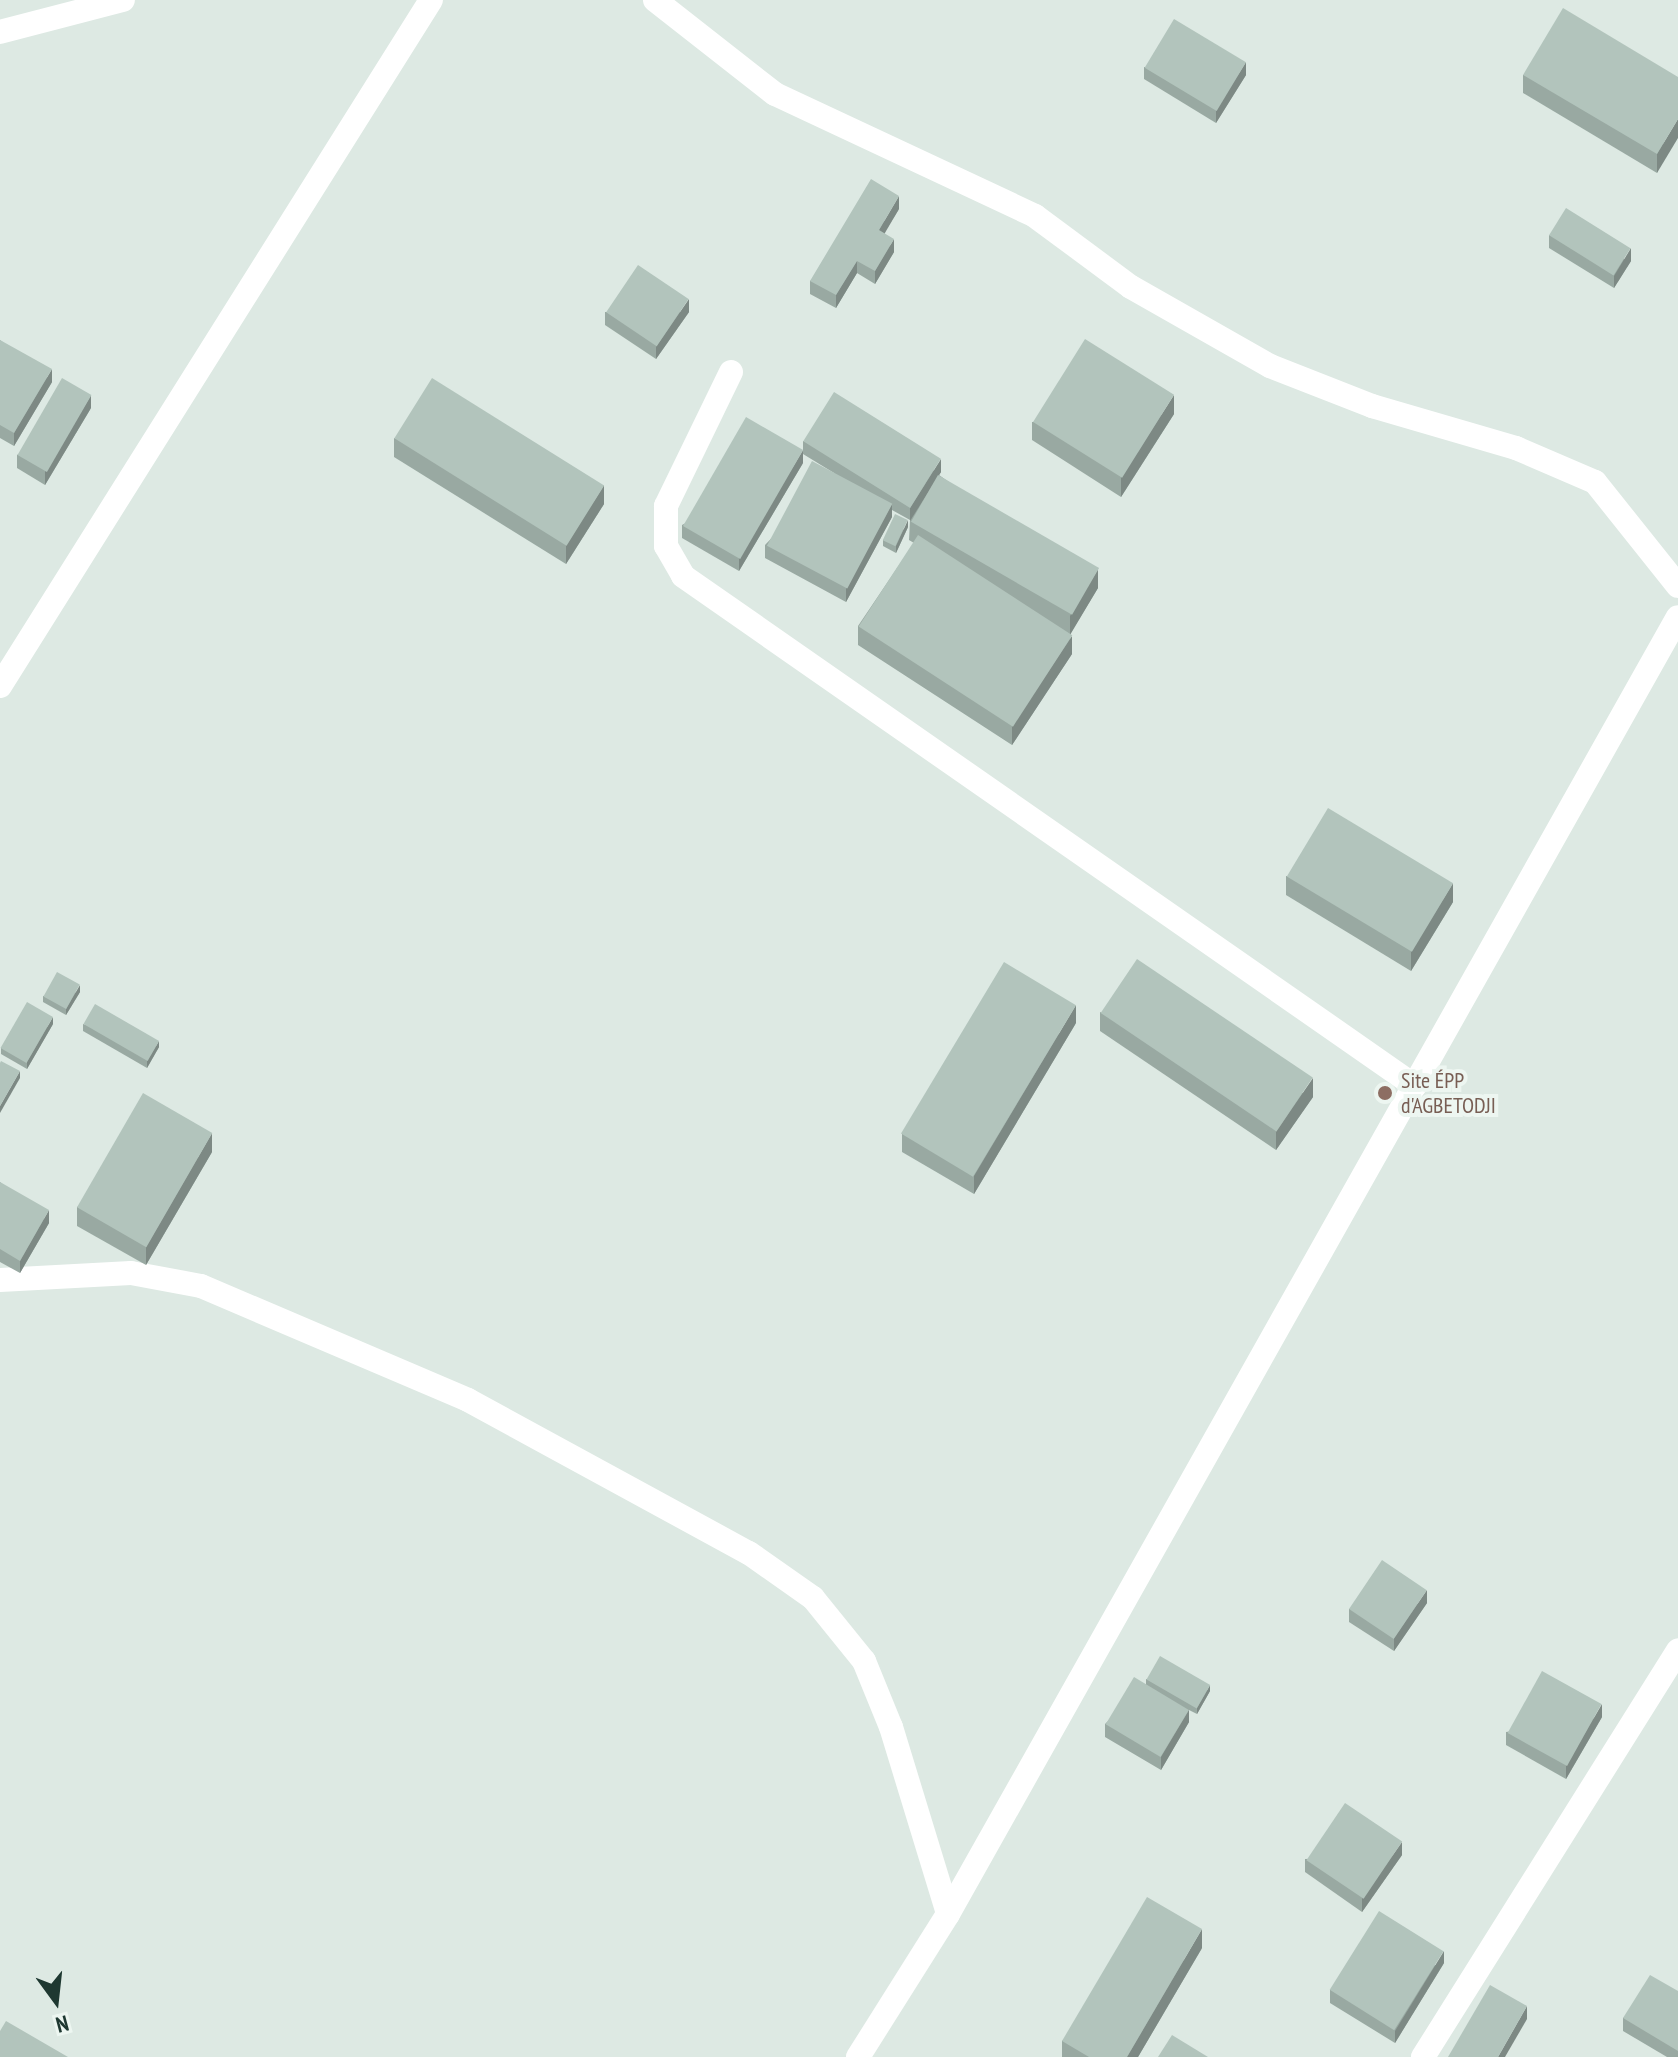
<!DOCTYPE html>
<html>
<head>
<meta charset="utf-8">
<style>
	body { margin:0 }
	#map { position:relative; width:1678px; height:2057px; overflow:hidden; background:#dde9e3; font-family:"PT Sans Narrow",sans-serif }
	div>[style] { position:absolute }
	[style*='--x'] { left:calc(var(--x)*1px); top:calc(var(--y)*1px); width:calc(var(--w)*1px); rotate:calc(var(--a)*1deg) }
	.minor>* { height:24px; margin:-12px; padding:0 12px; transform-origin:12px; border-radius:12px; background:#fff }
	.wall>* { inset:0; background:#99a9a2 }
	.shaded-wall>* { inset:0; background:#7d8984 }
	.building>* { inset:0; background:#b2c4bc; transform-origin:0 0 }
	.dots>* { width:22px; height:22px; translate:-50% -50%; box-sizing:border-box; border:4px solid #edf6f1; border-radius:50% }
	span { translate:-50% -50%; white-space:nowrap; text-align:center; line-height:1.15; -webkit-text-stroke:8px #edf6f1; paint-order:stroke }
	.education-label { font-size:22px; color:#785e54 }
	.left { translate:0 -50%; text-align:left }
	.north { position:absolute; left:16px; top:1961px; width:80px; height:80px; -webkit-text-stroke:6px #edf6f1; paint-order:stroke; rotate:165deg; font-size:22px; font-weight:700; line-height:32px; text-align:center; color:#1e3831 }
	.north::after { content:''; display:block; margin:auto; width:28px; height:36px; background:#1e3831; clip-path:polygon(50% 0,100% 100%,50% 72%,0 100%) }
</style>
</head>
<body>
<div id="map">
	<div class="minor">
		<div style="--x:655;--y:0;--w:152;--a:38.1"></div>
		<div style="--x:775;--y:94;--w:287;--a:25.1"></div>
		<div style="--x:1035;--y:216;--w:119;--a:36.5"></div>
		<div style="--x:1131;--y:287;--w:160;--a:29.6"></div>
		<div style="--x:1270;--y:366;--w:110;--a:21.4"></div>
		<div style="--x:1372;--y:406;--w:150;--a:16.3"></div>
		<div style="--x:1516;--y:448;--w:86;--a:23.3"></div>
		<div style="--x:1595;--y:482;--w:133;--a:51.4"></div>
		<div style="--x:0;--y:32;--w:127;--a:-14.6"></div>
		<div style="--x:731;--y:372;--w:149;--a:115.9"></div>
		<div style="--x:666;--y:506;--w:40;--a:90"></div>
		<div style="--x:666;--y:546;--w:34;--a:60"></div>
		<div style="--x:683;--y:576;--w:892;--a:34.87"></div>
		<div style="--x:0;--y:686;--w:810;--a:-57.86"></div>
		<div style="--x:0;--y:1280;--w:131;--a:-3.1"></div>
		<div style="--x:131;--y:1273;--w:71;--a:10.5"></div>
		<div style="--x:201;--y:1286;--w:290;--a:23.1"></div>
		<div style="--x:468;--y:1400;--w:320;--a:28.6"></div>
		<div style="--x:749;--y:1553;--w:78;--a:35.1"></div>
		<div style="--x:813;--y:1598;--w:81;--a:51"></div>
		<div style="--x:864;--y:1661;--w:71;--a:67.8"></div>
		<div style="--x:891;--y:1727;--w:195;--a:73"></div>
		<div style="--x:858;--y:2057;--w:169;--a:-57.8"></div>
		<div style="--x:948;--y:1914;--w:1488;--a:-60.63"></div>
		<div style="--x:1423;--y:2057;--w:480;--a:-57.9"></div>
	</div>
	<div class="wall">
		<div style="clip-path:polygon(1144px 67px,1246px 75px,1216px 123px,1144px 79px)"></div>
		<div style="clip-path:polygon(1523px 75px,1678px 77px,1657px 173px,1523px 93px)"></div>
		<div style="clip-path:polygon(899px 209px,884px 233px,894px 252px,875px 284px,857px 273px,836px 308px,810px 294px,810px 281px)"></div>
		<div style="clip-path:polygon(1549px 235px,1631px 261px,1614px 288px,1549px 248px)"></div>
		<div style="clip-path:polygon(605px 312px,689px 312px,656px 359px,605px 325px)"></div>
		<div style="clip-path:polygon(0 340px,52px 382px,14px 446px,0 438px)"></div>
		<div style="clip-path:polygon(91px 408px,45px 485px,17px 468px,17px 455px)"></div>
		<div style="clip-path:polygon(1174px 414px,1121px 497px,1032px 440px,1032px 422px)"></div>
		<div style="clip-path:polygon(394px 438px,604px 504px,566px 564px,394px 457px)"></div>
		<div style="clip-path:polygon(803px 441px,941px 472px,939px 475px,1098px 588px,1070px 634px,1072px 654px,1012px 745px,858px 645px,858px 626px,914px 543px,909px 540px,910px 520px,892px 510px,892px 517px,846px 602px,765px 558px,765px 545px,834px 473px,803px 454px)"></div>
		<div style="clip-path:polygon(803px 463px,739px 571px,682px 538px,682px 525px)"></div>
		<div style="clip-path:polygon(908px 527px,896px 553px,883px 546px,883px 540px)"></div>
		<div style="clip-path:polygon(1286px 876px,1453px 902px,1411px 971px,1286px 895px)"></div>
		<div style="clip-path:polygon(80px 992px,66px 1015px,43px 1002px,43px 996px)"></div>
		<div style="clip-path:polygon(1100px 1012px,1313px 1097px,1276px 1150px,1100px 1031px)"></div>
		<div style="clip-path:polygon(1076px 1023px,974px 1194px,902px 1152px,902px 1134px)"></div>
		<div style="clip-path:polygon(53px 1024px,27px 1069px,1px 1054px,1px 1048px)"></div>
		<div style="clip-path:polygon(83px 1024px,159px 1047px,147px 1068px,83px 1031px)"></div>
		<div style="clip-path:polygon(212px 1152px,146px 1265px,77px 1226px,77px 1207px)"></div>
		<div style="clip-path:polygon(0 1182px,49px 1223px,20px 1273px,0 1262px)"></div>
		<div style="clip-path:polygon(1427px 1603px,1394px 1651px,1349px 1622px,1349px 1609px)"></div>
		<div style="clip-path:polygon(1146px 1679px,1210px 1691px,1197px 1714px,1189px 1710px,1189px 1722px,1161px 1770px,1105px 1737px,1105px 1724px,1146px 1684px)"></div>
		<div style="clip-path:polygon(1602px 1717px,1566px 1779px,1506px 1745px,1506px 1732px)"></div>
		<div style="clip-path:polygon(1402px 1855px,1362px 1912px,1305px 1872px,1305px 1859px)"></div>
		<div style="clip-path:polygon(1202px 1948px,1138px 2057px,1062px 2057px,1062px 2041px)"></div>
		<div style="clip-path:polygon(1444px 1963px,1395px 2043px,1330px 2003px,1330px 1990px)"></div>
		<div style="clip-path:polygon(1678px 1991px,1678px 2057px,1667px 2057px,1623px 2031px,1623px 2018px)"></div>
	</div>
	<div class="shaded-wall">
		<div style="clip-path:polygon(1246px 62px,1246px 75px,1216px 123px,1216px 110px)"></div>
		<div style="clip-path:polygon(1678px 119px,1678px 138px,1657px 173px,1657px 154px)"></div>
		<div style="clip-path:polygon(899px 196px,899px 209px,879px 243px,879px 230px)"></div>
		<div style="clip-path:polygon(894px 239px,894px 252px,875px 284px,875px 271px)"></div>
		<div style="clip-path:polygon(1631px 248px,1631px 261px,1614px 288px,1614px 276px)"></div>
		<div style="clip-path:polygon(857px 261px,857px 273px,836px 308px,836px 295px)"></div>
		<div style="clip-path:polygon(689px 299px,689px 312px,656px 359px,656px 347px)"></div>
		<div style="clip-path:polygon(52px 369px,52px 382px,14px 446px,14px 433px)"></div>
		<div style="clip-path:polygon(91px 395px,91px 408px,45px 485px,45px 472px)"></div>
		<div style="clip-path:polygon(1174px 395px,1174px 414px,1121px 497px,1121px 478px)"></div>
		<div style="clip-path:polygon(803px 450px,803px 463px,739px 571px,739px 558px)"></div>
		<div style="clip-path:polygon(941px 459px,941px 472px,910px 521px,910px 508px)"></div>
		<div style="clip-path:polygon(604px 485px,604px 504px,566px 564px,566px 546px)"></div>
		<div style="clip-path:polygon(892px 504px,892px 517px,846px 602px,846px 589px)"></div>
		<div style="clip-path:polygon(908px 520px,908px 527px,896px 553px,896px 546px)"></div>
		<div style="clip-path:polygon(1098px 569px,1098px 588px,1070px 635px,1070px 616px)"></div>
		<div style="clip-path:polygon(1072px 636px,1072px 654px,1012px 745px,1012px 726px)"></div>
		<div style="clip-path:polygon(1453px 883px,1453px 902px,1411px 971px,1411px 952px)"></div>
		<div style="clip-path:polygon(80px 985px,80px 992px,66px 1015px,66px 1009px)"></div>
		<div style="clip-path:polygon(1076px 1005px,1076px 1023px,974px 1194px,974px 1176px)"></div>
		<div style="clip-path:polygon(53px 1017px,53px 1024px,27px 1069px,27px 1062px)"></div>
		<div style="clip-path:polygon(159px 1041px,159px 1047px,147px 1068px,147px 1061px)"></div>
		<div style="clip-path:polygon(20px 1071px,20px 1078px,0 1113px,0 1106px)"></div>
		<div style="clip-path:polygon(1313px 1078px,1313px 1097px,1276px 1150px,1276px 1132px)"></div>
		<div style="clip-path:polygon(212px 1133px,212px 1152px,146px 1265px,146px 1247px)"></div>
		<div style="clip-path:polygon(49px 1210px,49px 1223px,20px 1273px,20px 1261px)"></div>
		<div style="clip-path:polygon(1427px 1590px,1427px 1603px,1394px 1651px,1394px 1638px)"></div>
		<div style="clip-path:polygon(1210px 1685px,1210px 1691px,1197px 1714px,1197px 1708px)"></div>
		<div style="clip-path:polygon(1602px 1704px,1602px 1717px,1566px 1779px,1566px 1766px)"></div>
		<div style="clip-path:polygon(1189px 1710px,1189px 1722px,1161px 1770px,1161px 1757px)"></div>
		<div style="clip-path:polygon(1402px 1842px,1402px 1855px,1362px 1912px,1362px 1899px)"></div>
		<div style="clip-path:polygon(1202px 1929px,1202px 1948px,1138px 2057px,1127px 2057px)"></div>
		<div style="clip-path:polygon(1444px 1951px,1444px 1963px,1395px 2043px,1395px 2031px)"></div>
		<div style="clip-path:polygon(1527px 2006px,1527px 2019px,1505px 2057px,1498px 2057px)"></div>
	</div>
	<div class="building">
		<div style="clip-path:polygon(1563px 8px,1678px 77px,1678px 119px,1657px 154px,1523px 75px)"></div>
		<div style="left:1174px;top:19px;width:84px;height:57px;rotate:31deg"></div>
		<div style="clip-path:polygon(871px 179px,899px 196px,879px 230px,894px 239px,875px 271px,857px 261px,836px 295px,810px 281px)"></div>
		<div style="left:1566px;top:208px;width:76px;height:32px;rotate:32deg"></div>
		<div style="left:638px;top:265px;width:61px;height:57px;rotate:34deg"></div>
		<div style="left:1085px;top:339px;width:105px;height:98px;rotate:32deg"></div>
		<div style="clip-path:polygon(0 340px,52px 369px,14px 433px,0 425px)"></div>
		<div style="left:62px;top:378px;width:34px;height:89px;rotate:30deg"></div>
		<div style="left:432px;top:378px;width:203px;height:71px;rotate:32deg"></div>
		<div style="left:834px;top:392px;width:126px;height:58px;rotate:32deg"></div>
		<div style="left:746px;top:417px;width:66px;height:126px;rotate:30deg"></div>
		<div style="left:812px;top:461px;width:91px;height:96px;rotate:28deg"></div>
		<div style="left:938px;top:475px;width:186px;height:54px;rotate:30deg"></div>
		<div style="left:895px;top:514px;width:14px;height:29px;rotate:25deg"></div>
		<div style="left:918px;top:535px;width:184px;height:109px;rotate:33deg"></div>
		<div style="left:1328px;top:808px;width:146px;height:80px;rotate:31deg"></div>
		<div style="left:1137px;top:959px;width:212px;height:65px;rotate:34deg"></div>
		<div style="left:1004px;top:962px;width:84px;height:200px;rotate:31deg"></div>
		<div style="left:57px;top:972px;width:26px;height:28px;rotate:29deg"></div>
		<div style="left:27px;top:1002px;width:30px;height:53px;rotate:30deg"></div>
		<div style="left:95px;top:1004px;width:74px;height:23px;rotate:30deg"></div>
		<div style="clip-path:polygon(1px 1061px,20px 1071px,0 1106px,0 1063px)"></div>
		<div style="left:143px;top:1093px;width:80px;height:132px;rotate:30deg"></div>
		<div style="clip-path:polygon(0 1182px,49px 1210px,20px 1261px,0 1249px)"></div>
		<div style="left:1382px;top:1560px;width:54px;height:59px;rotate:34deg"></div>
		<div style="left:1160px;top:1656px;width:58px;height:27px;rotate:30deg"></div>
		<div style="left:1542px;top:1671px;width:68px;height:71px;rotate:29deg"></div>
		<div style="left:1134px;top:1677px;width:64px;height:55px;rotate:31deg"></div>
		<div style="left:1345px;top:1803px;width:69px;height:69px;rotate:34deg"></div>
		<div style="clip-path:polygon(1147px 1897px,1202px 1929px,1127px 2057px,1089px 2057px,1062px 2041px)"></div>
		<div style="left:1379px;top:1911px;width:76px;height:93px;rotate:32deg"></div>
		<div style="clip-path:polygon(1650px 1975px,1678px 1991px,1678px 2051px,1623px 2018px)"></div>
		<div style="clip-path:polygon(1490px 1985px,1527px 2006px,1498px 2057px,1448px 2057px)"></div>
		<div style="clip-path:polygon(6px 2021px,68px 2057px,0 2057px,0 2031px)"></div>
		<div style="clip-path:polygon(1172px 2035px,1208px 2057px,1158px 2057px)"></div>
	</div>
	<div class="dots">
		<div style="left:1385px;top:1093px;background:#8d6e63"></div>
	</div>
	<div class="education-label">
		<span class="left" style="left:1401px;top:1093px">Site ÉPP<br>d'AGBETODJI</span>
	</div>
	<div class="north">N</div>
</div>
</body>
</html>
